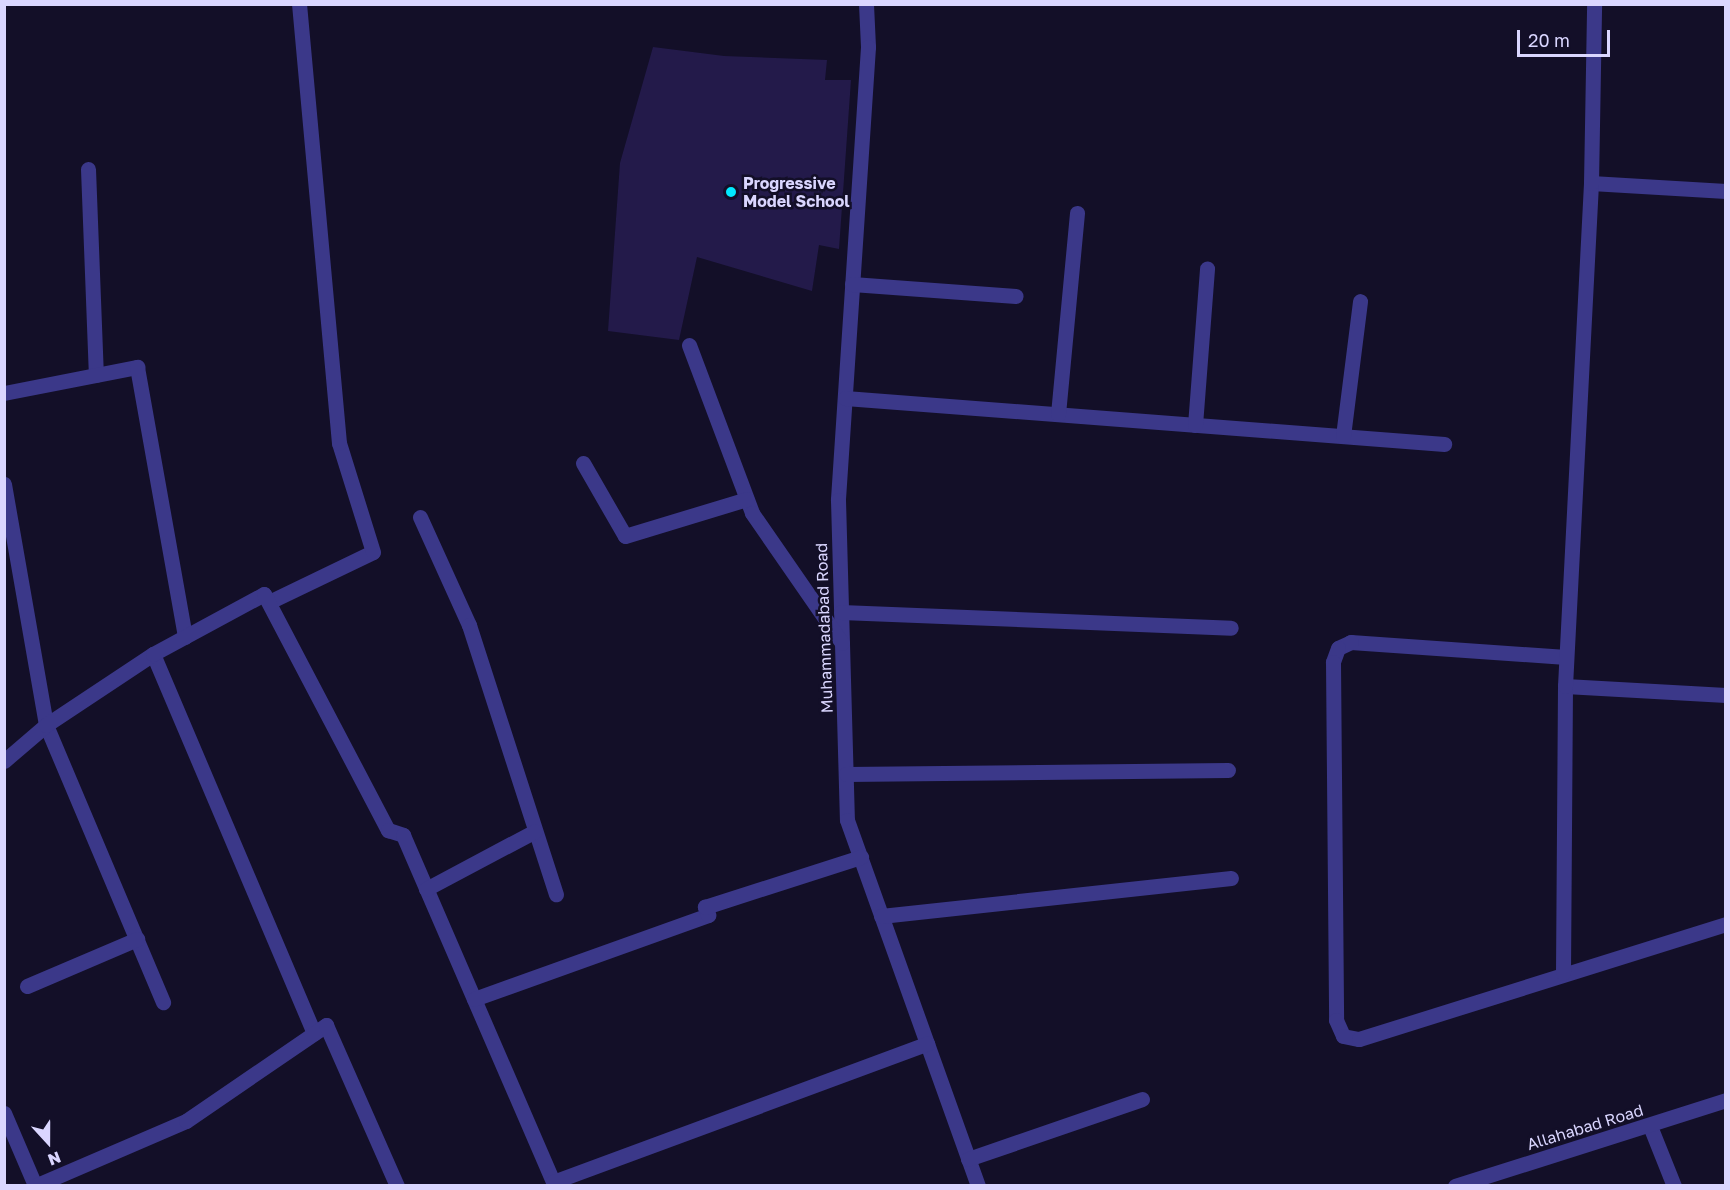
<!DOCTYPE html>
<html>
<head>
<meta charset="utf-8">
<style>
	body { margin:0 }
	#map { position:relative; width:1730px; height:1190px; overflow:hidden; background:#130f28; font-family:"Golos Text",sans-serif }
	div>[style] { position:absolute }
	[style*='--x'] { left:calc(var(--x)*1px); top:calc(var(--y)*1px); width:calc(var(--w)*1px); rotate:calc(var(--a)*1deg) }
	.building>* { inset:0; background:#231a4a }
	.minor>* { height:15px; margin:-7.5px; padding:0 7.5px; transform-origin:7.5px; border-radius:7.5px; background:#3b3889 }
	.dots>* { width:16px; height:16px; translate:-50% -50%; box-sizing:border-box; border:3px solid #130f28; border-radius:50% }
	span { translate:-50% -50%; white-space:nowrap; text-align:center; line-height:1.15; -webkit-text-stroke:5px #130f28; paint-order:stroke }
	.poi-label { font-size:16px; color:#dad6ff; font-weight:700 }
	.left { translate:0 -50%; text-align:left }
	.street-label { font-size:16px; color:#dad6ff }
	.frame { position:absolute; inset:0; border:6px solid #dad6ff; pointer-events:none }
	.north { position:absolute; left:18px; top:1112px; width:60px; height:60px; -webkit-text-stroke:4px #130f28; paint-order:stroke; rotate:159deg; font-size:16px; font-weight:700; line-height:24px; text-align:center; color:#dad6ff }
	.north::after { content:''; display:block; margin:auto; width:21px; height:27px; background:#dad6ff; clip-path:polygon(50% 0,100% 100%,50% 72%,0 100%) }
	.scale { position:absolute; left:1517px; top:30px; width:93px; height:27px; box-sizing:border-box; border:3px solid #dad6ff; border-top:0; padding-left:8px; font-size:18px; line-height:21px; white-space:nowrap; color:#dad6ff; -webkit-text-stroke:4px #130f28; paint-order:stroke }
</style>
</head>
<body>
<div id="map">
	<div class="building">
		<div style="clip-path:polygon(653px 47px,724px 56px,827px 60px,825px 80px,851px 80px,839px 249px,819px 245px,812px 291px,697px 257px,679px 340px,608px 331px,620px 163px)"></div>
	</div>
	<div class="minor">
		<div style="--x:866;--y:4;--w:43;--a:87.3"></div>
		<div style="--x:868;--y:47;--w:454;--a:93.8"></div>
		<div style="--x:838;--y:500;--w:320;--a:88.4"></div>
		<div style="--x:847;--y:820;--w:389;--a:70.3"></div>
		<div style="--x:88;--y:169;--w:206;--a:87.8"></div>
		<div style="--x:1591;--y:183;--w:135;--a:3.4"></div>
		<div style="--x:852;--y:284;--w:164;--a:4.2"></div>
		<div style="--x:689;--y:345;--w:179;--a:69.4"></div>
		<div style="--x:752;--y:513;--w:158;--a:55.3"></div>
		<div style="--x:4;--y:393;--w:136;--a:-11.1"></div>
		<div style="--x:137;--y:367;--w:274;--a:79.9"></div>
		<div style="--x:845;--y:398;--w:601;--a:4.39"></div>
		<div style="--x:1058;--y:414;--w:202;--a:-84.6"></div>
		<div style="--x:1195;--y:425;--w:157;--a:-85.6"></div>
		<div style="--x:1343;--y:436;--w:136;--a:-82.8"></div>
		<div style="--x:583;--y:463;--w:84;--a:60.1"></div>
		<div style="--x:625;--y:536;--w:127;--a:-16.9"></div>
		<div style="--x:4;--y:484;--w:245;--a:80.1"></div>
		<div style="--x:46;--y:725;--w:301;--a:67.1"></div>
		<div style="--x:420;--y:517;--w:119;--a:65.6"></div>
		<div style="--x:469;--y:625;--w:283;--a:72.1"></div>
		<div style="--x:269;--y:602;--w:115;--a:-25.7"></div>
		<div style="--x:373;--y:552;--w:114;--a:-107.3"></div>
		<div style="--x:339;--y:443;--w:441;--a:-95.2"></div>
		<div style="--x:841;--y:612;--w:390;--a:2.3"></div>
		<div style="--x:153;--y:654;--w:412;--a:67"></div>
		<div style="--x:1566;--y:657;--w:216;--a:-176"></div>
		<div style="--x:1351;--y:642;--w:14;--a:155"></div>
		<div style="--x:1338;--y:648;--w:15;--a:110"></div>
		<div style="--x:1333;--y:662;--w:358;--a:89.5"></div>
		<div style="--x:1336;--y:1020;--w:17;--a:66"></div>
		<div style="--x:1343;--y:1036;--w:16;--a:11"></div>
		<div style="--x:1359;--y:1039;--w:385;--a:-17.4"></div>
		<div style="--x:1565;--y:686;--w:161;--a:3.2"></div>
		<div style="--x:4;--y:761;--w:55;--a:-40.6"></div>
		<div style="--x:46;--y:725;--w:128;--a:-33.6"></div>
		<div style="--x:153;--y:654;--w:126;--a:-28.4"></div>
		<div style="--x:264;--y:594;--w:267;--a:62.3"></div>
		<div style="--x:388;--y:830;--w:16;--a:18"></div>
		<div style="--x:403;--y:835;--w:378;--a:66.6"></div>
		<div style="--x:553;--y:1182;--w:399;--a:-20.3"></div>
		<div style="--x:846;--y:774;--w:382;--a:-0.6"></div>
		<div style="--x:426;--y:889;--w:123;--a:-28"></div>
		<div style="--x:881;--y:916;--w:352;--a:-6.2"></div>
		<div style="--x:1563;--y:973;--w:287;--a:-89.6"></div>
		<div style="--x:1565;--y:686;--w:504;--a:-87.04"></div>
		<div style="--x:1591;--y:183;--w:179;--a:-89"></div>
		<div style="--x:27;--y:986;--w:120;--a:-23.1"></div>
		<div style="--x:474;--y:999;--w:249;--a:-19.7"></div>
		<div style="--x:708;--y:915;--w:9;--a:-111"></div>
		<div style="--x:705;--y:907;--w:164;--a:-17.8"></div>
		<div style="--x:4;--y:1113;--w:76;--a:66.8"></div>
		<div style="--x:1650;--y:1126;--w:65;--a:68.2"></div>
		<div style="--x:968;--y:1159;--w:184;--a:-19"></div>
		<div style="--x:35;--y:1186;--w:164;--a:-23.3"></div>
		<div style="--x:186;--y:1121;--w:170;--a:-34.4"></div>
		<div style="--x:326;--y:1025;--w:176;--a:66.2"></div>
		<div style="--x:1455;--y:1186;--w:284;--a:-17.6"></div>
	</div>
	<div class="dots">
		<div style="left:731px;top:192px;background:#02e9ff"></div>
	</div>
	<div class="poi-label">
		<span class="left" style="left:743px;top:192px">Progressive<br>Model School</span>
	</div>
	<div class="street-label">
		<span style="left:824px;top:628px;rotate:-92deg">Muhammadabad Road</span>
		<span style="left:1585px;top:1127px;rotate:-17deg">Allahabad Road</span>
	</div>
	<div class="frame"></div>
	<div class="north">N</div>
	<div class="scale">20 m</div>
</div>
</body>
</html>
